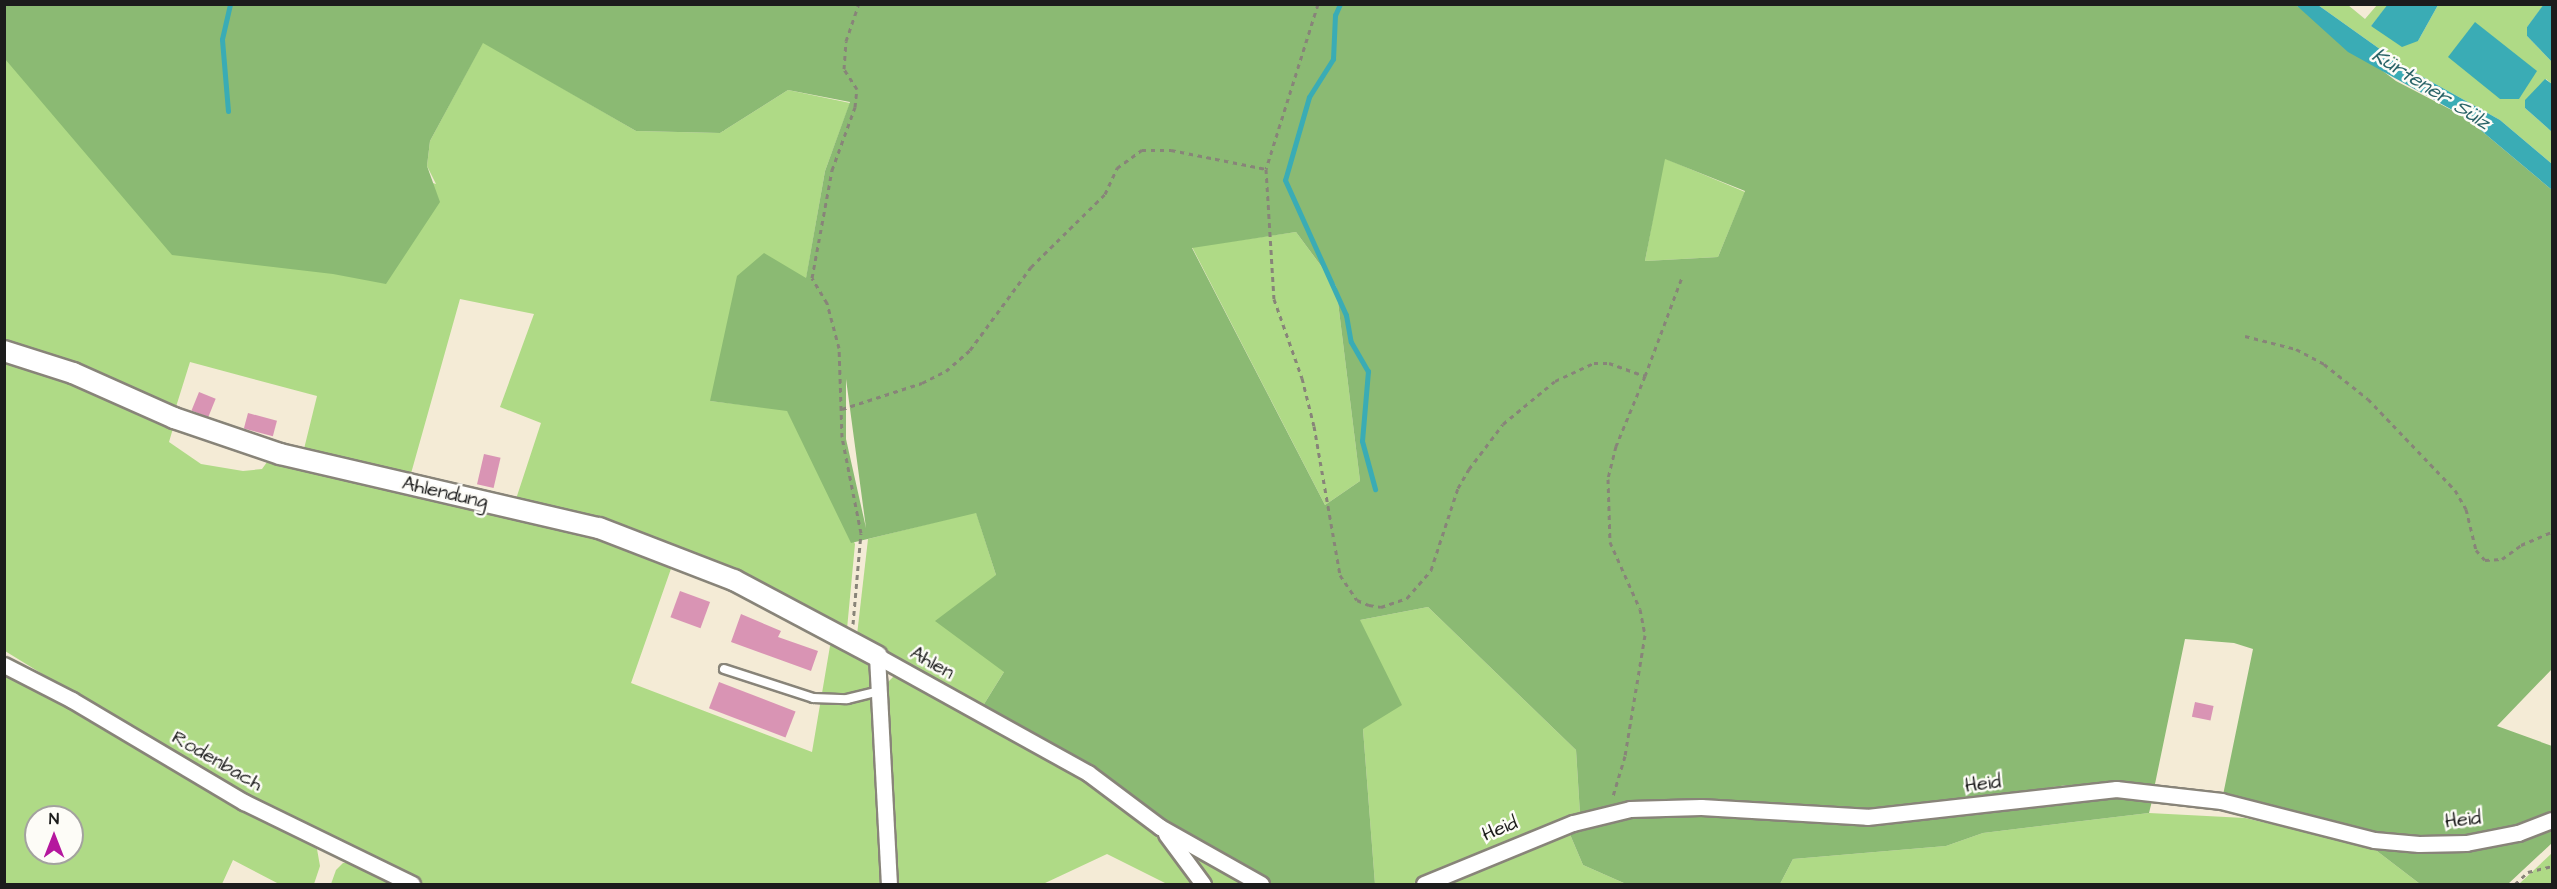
<!DOCTYPE html>
<html>
<head>
<meta charset="utf-8">
<style>
	body { margin:0 }
	#map { position:relative; width:2557px; height:889px; overflow:hidden; background:#f4ebd6; font-family:"Architects Daughter",sans-serif }
	div>[style] { position:absolute }
	[style*='--x'] { left:calc(var(--x)*1px); top:calc(var(--y)*1px); width:calc(var(--w)*1px); rotate:calc(var(--a)*1deg) }
	.green>* { inset:0; background:#afda86 }
	.forest>* { inset:0; background:#8bba73 }
	.water>* { inset:0; background:#3aacb5 }
	.stream>* { height:5px; margin:-2.5px; padding:0 2.5px; transform-origin:2.5px; border-radius:2.5px; background:#3aacb5 }
	.building>* { inset:0; background:#d994b4; transform-origin:0 0 }
	.path>* { height:3px; margin-top:-1.5px; transform-origin:0; background:repeating-linear-gradient(90deg,#888479 0 4.5px,transparent 0 9px) }
	.roads { filter:drop-shadow(2px 0 #888479) drop-shadow(-2px 0 #888479) drop-shadow(0 2px #888479) drop-shadow(0 -2px #888479) }
	.service>* { height:8px; margin:-4px; padding:0 4px; transform-origin:4px; border-radius:4px; background:#fff }
	.minor>* { height:15px; margin:-7.5px; padding:0 7.5px; transform-origin:7.5px; border-radius:7.5px; background:#fff }
	.tertiary>* { height:20px; margin:-10px; padding:0 10px; transform-origin:10px; border-radius:10px; background:#fff }
	span { translate:-50% -50%; white-space:nowrap; text-align:center; line-height:1.15; -webkit-text-stroke:5px #fdfcf7; paint-order:stroke }
	.street-label { font-size:20px; color:#1c1c1c }
	.water-label { font-size:21px; color:#2b6468; font-style:italic }
	.frame { position:absolute; inset:0; border:6px solid #1c1c1c; pointer-events:none }
	.north { position:absolute; left:24px; top:805px; width:60px; height:60px; box-sizing:border-box; background:#fdfcf7; border:2px solid #a3a29f; border-radius:50%; rotate:0deg; font-size:16px; font-weight:700; line-height:24px; text-align:center; color:#1c1c1c }
	.north::after { content:''; display:block; margin:auto; width:21px; height:27px; background:#b5179e; clip-path:polygon(50% 0,100% 100%,50% 72%,0 100%) }
</style>
</head>
<body>
<div id="map">
	<div class="green">
		<div style="clip-path:polygon(2318px 5px,2348px 5px,2365px 19px,2377px 5px,2388px 5px,2371px 26px,2418px 41px,2438px 5px,2544px 5px,2527px 27px,2527px 36px,2552px 62px,2552px 84px,2546px 79px,2525px 108px,2552px 132px,2552px 164px,2500px 120px,2405px 67px)"></div>
		<div style="clip-path:polygon(483px 42px,636px 131px,720px 133px,788px 90px,850px 103px,825px 171px,806px 279px,710px 401px,787px 410px,855px 544px,847px 629px,765px 588px,595px 520px,516px 499px,541px 423px,500px 407px,534px 314px,460px 299px,410px 477px,303px 453px,317px 396px,190px 362px,175px 410px,81px 365px,5px 341px,4px 59px,436px 184px,427px 166px,430px 141px)"></div>
		<div style="clip-path:polygon(1664px 158px,1745px 192px,1718px 257px,1645px 261px)"></div>
		<div style="clip-path:polygon(1296px 232px,1336px 286px,1360px 481px,1325px 505px,1192px 247px)"></div>
		<div style="clip-path:polygon(5px 359px,69px 378px,174px 425px,169px 442px,201px 464px,243px 471px,262px 469px,270px 458px,594px 536px,673px 563px,631px 683px,812px 752px,830px 646px,836px 640px,857px 650px,868px 665px,875px 696px,880px 884px,424px 884px,304px 826px,153px 742px,5px 651px)"></div>
		<div style="clip-path:polygon(976px 512px,996px 575px,1004px 672px,981px 709px,857px 635px,868px 539px)"></div>
		<div style="clip-path:polygon(1428px 607px,1576px 750px,1580px 814px,1508px 840px,1412px 884px,1375px 884px,1363px 729px,1360px 620px)"></div>
		<div style="clip-path:polygon(evenodd,4px 671px,317px 849px,320px 866px,314px 884px,279px 884px,233px 860px,222px 884px,5px 884px,4px 671px,36px 817px,72px 817px,72px 853px,36px 853px,36px 817px)"></div>
		<div style="clip-path:polygon(893px 677px,901px 677px,1083px 779px,1147px 825px,1196px 884px,1167px 884px,1107px 854px,1043px 884px,895px 884px,888px 699px,888px 682px)"></div>
		<div style="clip-path:polygon(2149px 813px,2245px 818px,2373px 848px,2420px 884px,1780px 884px,1793px 859px,1946px 846px,1983px 833px)"></div>
		<div style="clip-path:polygon(1569px 832px,1583px 865px,1626px 884px,1439px 884px)"></div>
		<div style="clip-path:polygon(2552px 853px,2552px 884px,2519px 884px)"></div>
		<div style="clip-path:polygon(1202px 859px,1250px 884px,1208px 884px,1196px 863px)"></div>
		<div style="clip-path:polygon(343px 863px,351px 863px,400px 884px,331px 884px,336px 870px)"></div>
	</div>
	<div class="forest">
		<div style="clip-path:polygon(evenodd,5px 4px,2296px 5px,2396px 81px,2465px 117px,2552px 190px,2552px 669px,2497px 726px,2552px 746px,2552px 813px,2518px 825px,2466px 836px,2420px 837px,2376px 835px,2223px 795px,2253px 649px,2234px 643px,2185px 639px,2155px 784px,2068px 785px,1884px 809px,1618px 804px,1580px 814px,1576px 750px,1428px 607px,1360px 620px,1402px 705px,1363px 729px,1375px 884px,1272px 884px,1163px 821px,1091px 768px,981px 709px,1004px 672px,935px 621px,996px 575px,976px 513px,851px 543px,787px 411px,710px 401px,737px 276px,764px 253px,806px 278px,825px 171px,850px 102px,788px 90px,720px 133px,636px 131px,483px 43px,430px 141px,427px 166px,440px 202px,386px 284px,333px 274px,172px 255px,5px 59px,5px 4px,1665px 159px,1745px 191px,1718px 257px,1645px 261px,1665px 159px,5px 4px,1296px 232px,1336px 286px,1360px 481px,1325px 505px,1192px 248px,1296px 232px,5px 4px,846px 379px,866px 528px,846px 439px,846px 379px)"></div>
		<div style="clip-path:polygon(2153px 797px,2149px 813px,1983px 833px,1946px 846px,1793px 859px,1780px 884px,1626px 884px,1583px 865px,1569px 832px,1630px 816px,1701px 814px,1852px 823px,1993px 812px,2069px 799px)"></div>
		<div style="clip-path:polygon(2552px 826px,2552px 843px,2508px 884px,2420px 884px,2373px 848px,2418px 851px)"></div>
	</div>
	<div class="water">
		<div style="clip-path:polygon(2388px 4px,2438px 4px,2438px 5px,2418px 41px,2402px 47px,2371px 26px)"></div>
		<div style="clip-path:polygon(2544px 4px,2552px 5px,2552px 62px,2527px 36px,2527px 27px)"></div>
		<div style="clip-path:polygon(2296px 5px,2318px 5px,2405px 67px,2500px 120px,2552px 164px,2552px 190px,2465px 117px,2348px 52px)"></div>
		<div style="clip-path:polygon(2475px 22px,2537px 71px,2519px 99px,2500px 99px,2448px 57px)"></div>
		<div style="clip-path:polygon(2545px 79px,2552px 84px,2552px 132px,2525px 108px,2525px 100px)"></div>
	</div>
	<div class="stream">
		<div style="--x:1340;--y:4;--w:12;--a:114"></div>
		<div style="--x:1335;--y:15;--w:44;--a:92.6"></div>
		<div style="--x:1333;--y:59;--w:45;--a:122.3"></div>
		<div style="--x:1309;--y:97;--w:86;--a:106.1"></div>
		<div style="--x:1285;--y:180;--w:148;--a:65.7"></div>
		<div style="--x:1346;--y:315;--w:27;--a:80"></div>
		<div style="--x:1351;--y:342;--w:34;--a:60"></div>
		<div style="--x:1368;--y:371;--w:70;--a:94.9"></div>
		<div style="--x:1362;--y:441;--w:50;--a:74.8"></div>
		<div style="--x:228;--y:111;--w:72;--a:-94.8"></div>
		<div style="--x:222;--y:39;--w:36;--a:-77"></div>
	</div>
	<div class="building">
		<div style="left:199px;top:392px;width:18px;height:20px;rotate:22deg"></div>
		<div style="left:248px;top:413px;width:30px;height:16px;rotate:15deg"></div>
		<div style="left:484px;top:454px;width:17px;height:31px;rotate:13deg"></div>
		<div style="left:680px;top:591px;width:32px;height:28px;rotate:20deg"></div>
		<div style="clip-path:polygon(741px 614px,781px 631px,778px 637px,818px 651px,811px 671px,731px 642px)"></div>
		<div style="left:719px;top:682px;width:82px;height:28px;rotate:21deg"></div>
		<div style="left:2195px;top:702px;width:19px;height:15px;rotate:12deg"></div>
	</div>
	<div class="path">
		<div style="--x:1318;--y:4;--w:173;--a:107.5"></div>
		<div style="--x:1266;--y:169;--w:130;--a:86.5"></div>
		<div style="--x:1274;--y:299;--w:84;--a:70.5"></div>
		<div style="--x:1302;--y:378;--w:49;--a:76"></div>
		<div style="--x:1314;--y:426;--w:151;--a:80.1"></div>
		<div style="--x:1340;--y:575;--w:30;--a:56"></div>
		<div style="--x:1357;--y:600;--w:13;--a:23"></div>
		<div style="--x:1369;--y:605;--w:12;--a:9"></div>
		<div style="--x:1381;--y:607;--w:28;--a:-19"></div>
		<div style="--x:1407;--y:598;--w:37;--a:-49"></div>
		<div style="--x:1431;--y:570;--w:86;--a:-71.8"></div>
		<div style="--x:1458;--y:488;--w:22;--a:-60"></div>
		<div style="--x:1469;--y:469;--w:56;--a:-52.9"></div>
		<div style="--x:1503;--y:424;--w:67;--a:-39.6"></div>
		<div style="--x:1555;--y:381;--w:43;--a:-24.8"></div>
		<div style="--x:1594;--y:363;--w:15;--a:0"></div>
		<div style="--x:1609;--y:363;--w:38;--a:20"></div>
		<div style="--x:1645;--y:376;--w:76;--a:112.5"></div>
		<div style="--x:1616;--y:446;--w:34;--a:104"></div>
		<div style="--x:1608;--y:479;--w:63;--a:88.2"></div>
		<div style="--x:1610;--y:542;--w:73;--a:65.9"></div>
		<div style="--x:1640;--y:609;--w:26;--a:79"></div>
		<div style="--x:1645;--y:635;--w:123;--a:99.4"></div>
		<div style="--x:1625;--y:756;--w:42;--a:106.7"></div>
		<div style="--x:2245;--y:336;--w:53;--a:14.3"></div>
		<div style="--x:2296;--y:349;--w:32;--a:28"></div>
		<div style="--x:2324;--y:364;--w:56;--a:38.5"></div>
		<div style="--x:2368;--y:399;--w:126;--a:46.3"></div>
		<div style="--x:2455;--y:490;--w:22;--a:60"></div>
		<div style="--x:2466;--y:509;--w:42;--a:76.3"></div>
		<div style="--x:2476;--y:550;--w:13;--a:48"></div>
		<div style="--x:2485;--y:560;--w:17;--a:-3"></div>
		<div style="--x:2502;--y:559;--w:24;--a:-36"></div>
		<div style="--x:2521;--y:545;--w:34;--a:-23"></div>
		<div style="--x:1645;--y:376;--w:106;--a:-69.5"></div>
		<div style="--x:842;--y:409;--w:84;--a:-18"></div>
		<div style="--x:922;--y:383;--w:27;--a:-27"></div>
		<div style="--x:946;--y:371;--w:32;--a:-41"></div>
		<div style="--x:970;--y:350;--w:103;--a:-53.7"></div>
		<div style="--x:1031;--y:267;--w:104;--a:-44.6"></div>
		<div style="--x:1105;--y:194;--w:29;--a:-65"></div>
		<div style="--x:1117;--y:168;--w:31;--a:-36"></div>
		<div style="--x:1142;--y:150;--w:29;--a:0"></div>
		<div style="--x:1171;--y:150;--w:97;--a:11.3"></div>
		<div style="--x:853;--y:624;--w:91;--a:-85"></div>
		<div style="--x:861;--y:533;--w:98;--a:-101.2"></div>
		<div style="--x:842;--y:437;--w:89;--a:-91.9"></div>
		<div style="--x:839;--y:348;--w:47;--a:-104.9"></div>
		<div style="--x:827;--y:303;--w:29;--a:-121"></div>
		<div style="--x:812;--y:278;--w:110;--a:-79.5"></div>
		<div style="--x:832;--y:170;--w:67;--a:-69.9"></div>
		<div style="--x:855;--y:107;--w:18;--a:-84"></div>
		<div style="--x:857;--y:89;--w:24;--a:-123"></div>
		<div style="--x:844;--y:69;--w:28;--a:-86"></div>
		<div style="--x:846;--y:41;--w:39;--a:-71"></div>
		<div style="--x:2515;--y:884;--w:18;--a:-43"></div>
		<div style="--x:2528;--y:872;--w:25;--a:-14"></div>
	</div>
	<div class="roads">
		<div class="service">
			<div style="--x:724;--y:669;--w:94;--a:18"></div>
			<div style="--x:813;--y:698;--w:34;--a:2"></div>
			<div style="--x:847;--y:699;--w:33;--a:-14"></div>
		</div>
		<div class="minor">
			<div style="--x:877;--y:656;--w:241;--a:29"></div>
			<div style="--x:1088;--y:773;--w:90;--a:36.9"></div>
			<div style="--x:1160;--y:827;--w:116;--a:29.4"></div>
			<div style="--x:877;--y:656;--w:228;--a:87"></div>
			<div style="--x:4;--y:665;--w:76;--a:27.2"></div>
			<div style="--x:72;--y:700;--w:200;--a:30.7"></div>
			<div style="--x:244;--y:802;--w:187;--a:26"></div>
			<div style="--x:1166;--y:834;--w:62;--a:53.5"></div>
			<div style="--x:1424;--y:884;--w:161;--a:-22.3"></div>
			<div style="--x:1573;--y:823;--w:59;--a:-13.8"></div>
			<div style="--x:1630;--y:809;--w:71;--a:-1.6"></div>
			<div style="--x:1701;--y:807;--w:166;--a:3.4"></div>
			<div style="--x:1867;--y:817;--w:251;--a:-6.4"></div>
			<div style="--x:2116;--y:789;--w:106;--a:6.5"></div>
			<div style="--x:2221;--y:801;--w:158;--a:14.3"></div>
			<div style="--x:2374;--y:840;--w:45;--a:5.1"></div>
			<div style="--x:2419;--y:844;--w:47;--a:-1.2"></div>
			<div style="--x:2466;--y:843;--w:53;--a:-10.9"></div>
			<div style="--x:2518;--y:833;--w:36;--a:-21"></div>
		</div>
		<div class="tertiary">
			<div style="--x:4;--y:351;--w:72;--a:17.7"></div>
			<div style="--x:73;--y:373;--w:111;--a:24"></div>
			<div style="--x:174;--y:418;--w:112;--a:18.8"></div>
			<div style="--x:280;--y:454;--w:327;--a:13.1"></div>
			<div style="--x:599;--y:528;--w:145;--a:21.1"></div>
			<div style="--x:734;--y:580;--w:162;--a:28"></div>
		</div>
	</div>
	<div class="street-label">
		<span style="left:445px;top:493px;rotate:13deg">Ahlendung</span>
		<span style="left:932px;top:663px;rotate:29deg">Ahlen</span>
		<span style="left:217px;top:761px;rotate:30deg">Rodenbach</span>
		<span style="left:1983px;top:784px;rotate:-7deg">Heid</span>
		<span style="left:2463px;top:820px;rotate:-6deg">Heid</span>
		<span style="left:1500px;top:829px;rotate:-22deg">Heid</span>
	</div>
	<div class="water-label">
		<span style="left:2431px;top:89px;rotate:32deg">Kürtener Sülz</span>
	</div>
	<div class="frame"></div>
	<div class="north">N</div>
</div>
</body>
</html>
